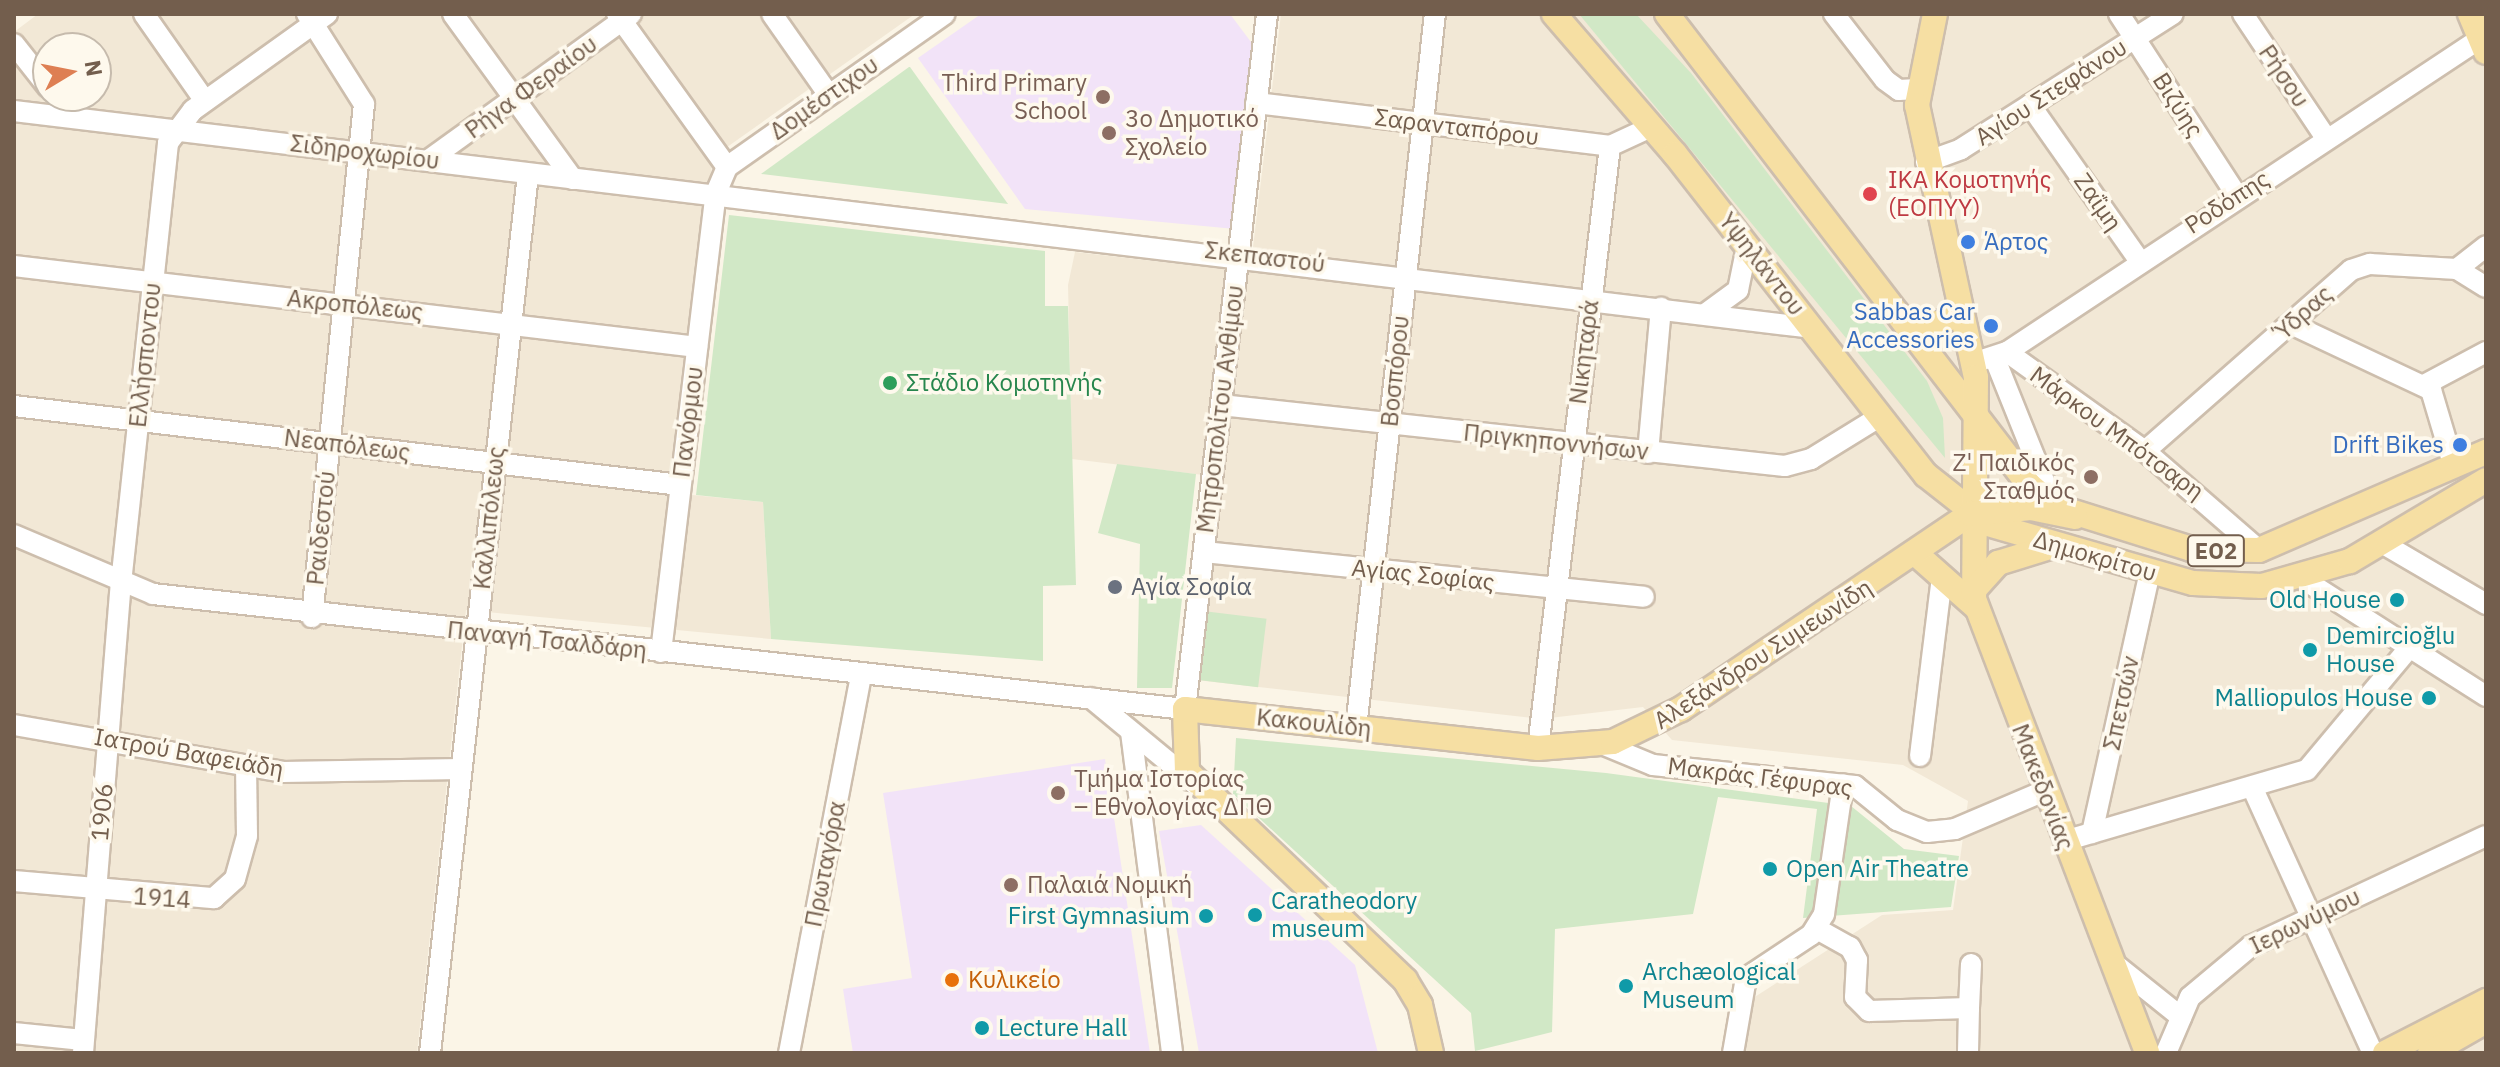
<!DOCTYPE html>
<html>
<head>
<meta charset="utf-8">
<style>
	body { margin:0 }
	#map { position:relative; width:2500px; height:1067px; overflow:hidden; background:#fbf5e7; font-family:"IBM Plex Sans",sans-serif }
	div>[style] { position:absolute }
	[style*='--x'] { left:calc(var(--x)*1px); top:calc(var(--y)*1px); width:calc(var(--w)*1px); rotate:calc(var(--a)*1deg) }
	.residential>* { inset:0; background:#f2e8d6 }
	.education>* { inset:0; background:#f2e3f8 }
	.green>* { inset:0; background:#d1e8c6; transform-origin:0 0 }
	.roads { filter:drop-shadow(2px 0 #cdbead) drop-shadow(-2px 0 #cdbead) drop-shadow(0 2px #cdbead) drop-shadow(0 -2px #cdbead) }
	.minor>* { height:20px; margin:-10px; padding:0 10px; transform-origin:10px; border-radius:10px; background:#fff }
	.major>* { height:24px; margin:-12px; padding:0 12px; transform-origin:12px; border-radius:12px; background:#f6dfa3 }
	.dots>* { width:22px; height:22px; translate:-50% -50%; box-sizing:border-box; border:4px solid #fef9ed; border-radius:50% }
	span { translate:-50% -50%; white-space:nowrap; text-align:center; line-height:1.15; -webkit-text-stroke:7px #fef9ed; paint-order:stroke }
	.shield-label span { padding:2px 6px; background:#fef9ed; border:2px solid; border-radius:6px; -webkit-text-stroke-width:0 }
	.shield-label { font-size:22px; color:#735e4d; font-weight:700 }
	.street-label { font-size:24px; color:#735e4d }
	.education-label { font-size:24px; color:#785e54 }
	.right { translate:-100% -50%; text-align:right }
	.left { translate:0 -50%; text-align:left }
	.health-label { font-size:24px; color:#be3a42 }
	.shop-label { font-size:24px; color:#366cbe }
	.leisure-label { font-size:24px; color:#27864d }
	.worship-label { font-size:24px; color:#5b616d }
	.culture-label { font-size:24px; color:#0d838f }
	.food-label { font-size:24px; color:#c56008 }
	.frame { position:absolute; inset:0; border:16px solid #735e4d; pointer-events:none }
	.north { position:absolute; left:32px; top:32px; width:80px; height:80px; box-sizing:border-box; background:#fef9ed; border:2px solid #c6bbad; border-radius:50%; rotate:80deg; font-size:22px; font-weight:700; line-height:32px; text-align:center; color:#735e4d }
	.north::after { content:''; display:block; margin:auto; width:28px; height:36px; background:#de7f53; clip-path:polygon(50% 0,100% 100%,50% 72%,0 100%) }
</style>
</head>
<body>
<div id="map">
	<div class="residential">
		<div style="clip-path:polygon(evenodd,38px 14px,915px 14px,713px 157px,672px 493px,763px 502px,771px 639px,466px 610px,417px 1053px,14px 1053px,14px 32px,38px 14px,48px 48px,96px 48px,96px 96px,48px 96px,48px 48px)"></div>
		<div style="clip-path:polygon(1281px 14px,2486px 14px,2486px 1053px,1746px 1053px,1750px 1000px,1882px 915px,1953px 910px,1968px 801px,1903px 765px,1672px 740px,1643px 707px,1541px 719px,1196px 680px,1220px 477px,1072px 459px,1068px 285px,1075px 252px,1250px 272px)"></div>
	</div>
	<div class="education">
		<div style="clip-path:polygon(981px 14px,1230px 14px,1257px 50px,1235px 229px,1025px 209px,918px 58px)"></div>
		<div style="clip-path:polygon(1105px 759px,1150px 1053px,853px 1053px,843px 989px,912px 978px,883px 793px)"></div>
		<div style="clip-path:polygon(1201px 825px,1355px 965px,1378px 1053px,1199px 1053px,1159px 831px)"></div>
	</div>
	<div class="green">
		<div style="clip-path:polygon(1579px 14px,1636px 14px,1691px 73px,1927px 381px,1943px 418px,1945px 458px)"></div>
		<div style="clip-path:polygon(910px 67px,1008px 204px,761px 174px,909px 67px)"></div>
		<div style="clip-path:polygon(729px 215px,1045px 251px,1045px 306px,1068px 306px,1076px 585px,1043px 586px,1043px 661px,771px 639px,763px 502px,696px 495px)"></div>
		<div style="clip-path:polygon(1117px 464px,1196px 474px,1172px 688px,1137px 688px,1140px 544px,1098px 533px)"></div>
		<div style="left:1203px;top:611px;width:64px;height:69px;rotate:7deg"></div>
		<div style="clip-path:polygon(1236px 738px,1606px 773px,1851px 806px,1904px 849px,1959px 856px,1951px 907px,1803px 918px,1817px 809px,1718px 797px,1693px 914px,1555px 929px,1552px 1032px,1475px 1051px,1471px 1013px,1233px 794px)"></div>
	</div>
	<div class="roads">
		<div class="minor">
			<div style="--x:144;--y:14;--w:106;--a:55"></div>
			<div style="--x:307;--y:14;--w:107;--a:57.7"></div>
			<div style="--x:364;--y:104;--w:516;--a:95.79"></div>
			<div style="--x:453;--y:14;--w:204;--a:54"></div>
			<div style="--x:617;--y:14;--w:188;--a:54.3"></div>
			<div style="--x:772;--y:14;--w:99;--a:54.9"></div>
			<div style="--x:1834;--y:14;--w:83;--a:52.3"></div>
			<div style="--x:1885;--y:80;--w:17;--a:36"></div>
			<div style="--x:1899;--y:90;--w:18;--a:-3"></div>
			<div style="--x:2119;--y:14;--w:217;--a:57"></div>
			<div style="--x:2243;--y:14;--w:149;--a:56.2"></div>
			<div style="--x:14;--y:44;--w:55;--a:51.7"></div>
			<div style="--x:1256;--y:103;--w:357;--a:6.9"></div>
			<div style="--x:1610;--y:146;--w:47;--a:-24.9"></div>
			<div style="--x:2030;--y:105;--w:189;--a:54.9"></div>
			<div style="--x:14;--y:111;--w:1811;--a:6.88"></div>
			<div style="--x:430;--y:159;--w:248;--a:-35.8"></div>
			<div style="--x:1926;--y:162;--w:37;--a:-20"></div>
			<div style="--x:1961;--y:149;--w:251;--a:-32.5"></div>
			<div style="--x:14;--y:266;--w:688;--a:6.76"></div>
			<div style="--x:2457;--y:269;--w:34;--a:32"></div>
			<div style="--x:1705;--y:314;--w:41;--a:-36"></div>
			<div style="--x:1738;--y:290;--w:45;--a:-78.4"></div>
			<div style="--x:2291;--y:324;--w:155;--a:25.2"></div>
			<div style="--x:2431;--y:390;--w:77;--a:73.4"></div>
			<div style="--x:2007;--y:352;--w:170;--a:35.7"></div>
			<div style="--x:2145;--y:451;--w:151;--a:41"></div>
			<div style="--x:1995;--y:359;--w:158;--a:68.1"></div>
			<div style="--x:1973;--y:363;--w:36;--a:-18"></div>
			<div style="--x:2007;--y:352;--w:569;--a:-33.52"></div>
			<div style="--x:2424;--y:385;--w:70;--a:-28"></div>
			<div style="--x:1221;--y:405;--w:567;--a:6.17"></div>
			<div style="--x:1785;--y:466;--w:27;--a:-15"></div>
			<div style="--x:1811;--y:459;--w:80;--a:-31.7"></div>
			<div style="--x:14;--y:406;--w:671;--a:6.76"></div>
			<div style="--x:2145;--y:451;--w:274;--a:-41.3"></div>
			<div style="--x:2351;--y:270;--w:20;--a:-18"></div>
			<div style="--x:2370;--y:264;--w:87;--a:3.3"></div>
			<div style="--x:2457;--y:269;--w:37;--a:-38"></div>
			<div style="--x:1648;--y:453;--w:146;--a:-84.9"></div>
			<div style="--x:14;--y:535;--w:151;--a:23"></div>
			<div style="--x:153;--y:594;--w:1038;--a:6.36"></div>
			<div style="--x:1185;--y:709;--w:700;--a:-83.27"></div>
			<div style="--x:2382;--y:543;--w:121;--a:30.4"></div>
			<div style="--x:1204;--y:552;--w:442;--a:5.8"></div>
			<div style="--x:2303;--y:579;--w:217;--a:32.6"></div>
			<div style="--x:661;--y:652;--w:462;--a:-83.2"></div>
			<div style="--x:716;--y:193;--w:28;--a:-67"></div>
			<div style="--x:727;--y:167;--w:266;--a:-35.1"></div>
			<div style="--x:1091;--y:698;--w:136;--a:39.6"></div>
			<div style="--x:14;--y:725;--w:273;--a:9.9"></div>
			<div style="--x:283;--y:772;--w:178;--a:-1"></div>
			<div style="--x:1356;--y:728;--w:718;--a:-83.69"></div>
			<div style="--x:1131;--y:732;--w:324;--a:82.7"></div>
			<div style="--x:1602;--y:744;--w:55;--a:22.4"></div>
			<div style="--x:1653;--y:765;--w:203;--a:5.9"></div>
			<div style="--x:1855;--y:786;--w:54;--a:39"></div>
			<div style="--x:1897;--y:820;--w:32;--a:22"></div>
			<div style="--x:1927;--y:832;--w:28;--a:-6"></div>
			<div style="--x:1955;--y:829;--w:97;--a:-23.1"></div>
			<div style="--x:1538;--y:748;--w:606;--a:-83.18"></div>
			<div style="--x:1920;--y:756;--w:180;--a:-83"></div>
			<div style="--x:2253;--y:789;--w:290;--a:65.6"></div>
			<div style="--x:2092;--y:833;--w:267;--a:-77.5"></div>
			<div style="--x:2064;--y:841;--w:253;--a:-16.3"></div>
			<div style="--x:2307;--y:770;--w:159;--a:-50.1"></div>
			<div style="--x:14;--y:881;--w:201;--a:4.9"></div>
			<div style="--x:214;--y:898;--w:28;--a:-42"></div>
			<div style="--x:235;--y:879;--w:45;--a:-74.4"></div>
			<div style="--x:247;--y:836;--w:70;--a:-90.8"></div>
			<div style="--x:1817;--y:929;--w:38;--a:29"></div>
			<div style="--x:1850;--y:947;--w:15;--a:62"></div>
			<div style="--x:1857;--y:960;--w:37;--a:93"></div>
			<div style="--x:1855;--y:997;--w:20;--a:45"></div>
			<div style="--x:1869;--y:1011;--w:100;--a:-1.7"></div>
			<div style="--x:1969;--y:1008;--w:45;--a:91.3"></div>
			<div style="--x:2111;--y:961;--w:90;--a:38.7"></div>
			<div style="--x:1969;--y:1008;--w:44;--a:-87.4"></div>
			<div style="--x:14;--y:1033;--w:69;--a:5.8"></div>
			<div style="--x:83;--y:1053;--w:472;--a:-85.4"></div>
			<div style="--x:121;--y:583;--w:443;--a:-83.9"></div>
			<div style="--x:168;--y:143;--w:41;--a:-52.9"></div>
			<div style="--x:193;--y:110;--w:165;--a:-35.6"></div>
			<div style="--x:430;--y:1053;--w:884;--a:-83.64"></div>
			<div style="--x:789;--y:1053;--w:386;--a:-79.2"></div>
			<div style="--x:1733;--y:1053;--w:76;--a:-80.2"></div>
			<div style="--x:1746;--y:978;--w:78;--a:-33.5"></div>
			<div style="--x:1811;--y:935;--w:25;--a:-58"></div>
			<div style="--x:1824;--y:914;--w:131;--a:-81.7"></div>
			<div style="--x:2166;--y:1053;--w:61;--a:-66.8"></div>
			<div style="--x:2190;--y:997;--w:80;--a:-39.9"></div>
			<div style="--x:2251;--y:946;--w:259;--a:-25.1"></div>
		</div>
		<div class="major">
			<div style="--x:1554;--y:14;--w:185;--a:49.2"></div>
			<div style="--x:1675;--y:154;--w:407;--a:52"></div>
			<div style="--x:1926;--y:475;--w:79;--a:38.3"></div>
			<div style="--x:1988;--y:524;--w:213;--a:16.1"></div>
			<div style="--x:2193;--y:583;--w:69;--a:2.5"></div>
			<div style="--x:2262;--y:586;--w:91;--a:-15.9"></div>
			<div style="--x:2350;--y:561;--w:158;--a:-30.8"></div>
			<div style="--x:1667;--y:14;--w:594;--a:52.45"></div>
			<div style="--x:2029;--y:485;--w:33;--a:40"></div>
			<div style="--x:2054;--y:506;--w:144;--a:17.4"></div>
			<div style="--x:2191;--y:549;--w:68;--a:0.8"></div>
			<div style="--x:2259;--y:550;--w:247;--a:-23.4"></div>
			<div style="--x:1935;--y:14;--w:93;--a:101.2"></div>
			<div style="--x:1917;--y:105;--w:278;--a:77.8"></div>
			<div style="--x:1976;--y:377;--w:222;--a:90.5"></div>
			<div style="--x:1974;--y:599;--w:486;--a:69.1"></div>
			<div style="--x:2470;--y:14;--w:41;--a:67.2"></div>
			<div style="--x:1907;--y:319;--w:31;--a:9"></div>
			<div style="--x:1938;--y:324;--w:26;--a:-28"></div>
			<div style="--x:1915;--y:553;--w:81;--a:41.5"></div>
			<div style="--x:1973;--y:591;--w:38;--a:-48"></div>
			<div style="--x:1998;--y:563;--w:54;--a:-17.1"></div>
			<div style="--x:1431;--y:1053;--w:49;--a:-102.9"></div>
			<div style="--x:1420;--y:1005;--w:29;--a:-121"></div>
			<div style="--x:1405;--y:980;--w:301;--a:-136.3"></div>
			<div style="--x:1187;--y:772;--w:63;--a:-91.8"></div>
			<div style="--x:1185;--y:709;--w:355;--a:6.3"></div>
			<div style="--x:1538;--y:748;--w:75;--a:-4.6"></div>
			<div style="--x:1613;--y:742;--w:76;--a:-25.9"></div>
			<div style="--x:1681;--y:709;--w:349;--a:-34"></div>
			<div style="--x:1970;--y:514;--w:61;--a:-5.6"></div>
			<div style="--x:2031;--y:508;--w:45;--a:11.6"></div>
			<div style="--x:2385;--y:1053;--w:114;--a:-27.2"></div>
			<div style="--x:2430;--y:1053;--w:64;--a:-29.7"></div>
		</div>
	</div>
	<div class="dots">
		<div style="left:1103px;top:97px;background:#8d6e63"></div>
		<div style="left:1109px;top:133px;background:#8d6e63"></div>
		<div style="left:1870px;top:194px;background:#e0444e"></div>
		<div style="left:1968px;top:242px;background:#3f7fe0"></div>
		<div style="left:1991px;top:326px;background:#3f7fe0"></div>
		<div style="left:890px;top:383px;background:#2e9e5b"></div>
		<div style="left:2460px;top:445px;background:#3f7fe0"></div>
		<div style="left:2091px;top:477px;background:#8d6e63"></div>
		<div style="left:1115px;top:587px;background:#6b7280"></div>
		<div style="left:2397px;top:600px;background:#0f9aa8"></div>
		<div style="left:2310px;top:650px;background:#0f9aa8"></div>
		<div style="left:2429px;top:698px;background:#0f9aa8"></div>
		<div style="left:1058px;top:793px;background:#8d6e63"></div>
		<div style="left:1770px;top:869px;background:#0f9aa8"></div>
		<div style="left:1011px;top:885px;background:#8d6e63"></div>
		<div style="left:1255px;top:915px;background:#0f9aa8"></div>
		<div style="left:1206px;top:916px;background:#0f9aa8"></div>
		<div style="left:952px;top:980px;background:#e8710a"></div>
		<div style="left:1626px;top:986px;background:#0f9aa8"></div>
		<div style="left:982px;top:1028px;background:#0f9aa8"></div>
	</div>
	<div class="shield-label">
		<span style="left:2216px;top:551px">ΕΟ2</span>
	</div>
	<div class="street-label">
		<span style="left:2284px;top:76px;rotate:56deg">Ρήσου</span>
		<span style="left:531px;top:87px;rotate:-36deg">Ρήγα Φεραίου</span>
		<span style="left:2051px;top:92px;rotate:-33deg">Αγίου Στεφάνου</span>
		<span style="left:824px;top:98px;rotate:-35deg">Δομέστιχου</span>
		<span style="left:2178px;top:105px;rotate:57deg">Βιζύης</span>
		<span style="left:1457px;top:127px;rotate:7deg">Σαρανταπόρου</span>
		<span style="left:365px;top:152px;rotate:7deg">Σιδηροχωρίου</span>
		<span style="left:2098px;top:202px;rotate:55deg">Ζαΐμη</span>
		<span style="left:2227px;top:202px;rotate:-33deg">Ροδόπης</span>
		<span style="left:1265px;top:257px;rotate:7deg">Σκεπαστού</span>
		<span style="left:1762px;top:264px;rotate:52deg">Υψηλάντου</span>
		<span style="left:355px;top:305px;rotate:6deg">Ακροπόλεως</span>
		<span style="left:2303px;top:313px;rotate:-42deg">Ύδρας</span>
		<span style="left:1584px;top:352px;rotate:-83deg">Νικηταρά</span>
		<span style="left:145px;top:355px;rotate:-84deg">Ελλήσποντου</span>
		<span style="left:1395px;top:371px;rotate:-84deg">Βοσπόρου</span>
		<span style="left:1220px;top:409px;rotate:-83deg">Μητροπολίτου Ανθίμου</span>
		<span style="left:688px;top:422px;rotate:-83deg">Πανόρμου</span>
		<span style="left:2117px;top:433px;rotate:36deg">Μάρκου Μπότσαρη</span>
		<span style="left:1556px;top:442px;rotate:6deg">Πριγκηποννήσων</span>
		<span style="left:347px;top:445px;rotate:7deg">Νεαπόλεως</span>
		<span style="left:489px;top:518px;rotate:-84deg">Καλλιπόλεως</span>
		<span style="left:321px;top:528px;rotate:-84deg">Ραιδεστού</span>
		<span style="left:2095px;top:556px;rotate:16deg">Δημοκρίτου</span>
		<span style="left:1423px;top:575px;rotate:6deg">Αγίας Σοφίας</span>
		<span style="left:547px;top:640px;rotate:6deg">Παναγή Τσαλδάρη</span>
		<span style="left:1763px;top:654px;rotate:-33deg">Αλεξάνδρου Συμεωνίδη</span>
		<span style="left:2121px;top:703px;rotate:-78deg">Σπετσών</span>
		<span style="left:1314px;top:723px;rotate:6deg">Κακουλίδη</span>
		<span style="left:189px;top:753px;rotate:10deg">Ιατρού Βαφειάδη</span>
		<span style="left:1760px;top:777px;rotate:7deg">Μακράς Γέφυρας</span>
		<span style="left:2043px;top:787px;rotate:69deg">Μακεδονίας</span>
		<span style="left:102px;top:812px;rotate:-85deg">1906</span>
		<span style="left:825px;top:864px;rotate:-79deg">Πρωταγόρα</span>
		<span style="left:162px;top:898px;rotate:4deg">1914</span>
		<span style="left:2305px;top:921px;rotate:-26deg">Ιερωνύμου</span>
	</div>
	<div class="education-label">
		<span class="right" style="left:1087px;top:97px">Third Primary<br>School</span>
		<span class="left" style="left:1125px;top:133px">3ο Δημοτικό<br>Σχολείο</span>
		<span class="right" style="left:2075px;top:477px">Ζ' Παιδικός<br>Σταθμός</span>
		<span class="left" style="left:1074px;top:793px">Τμήμα Ιστορίας<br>– Εθνολογίας ΔΠΘ</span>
		<span class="left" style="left:1027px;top:885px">Παλαιά Νομική</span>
	</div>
	<div class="health-label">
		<span class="left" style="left:1888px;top:194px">ΙΚΑ Κομοτηνής<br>(ΕΟΠΥΥ)</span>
	</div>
	<div class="shop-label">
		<span class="left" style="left:1984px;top:242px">Άρτος</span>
		<span class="right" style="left:1975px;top:326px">Sabbas Car<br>Accessories</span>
		<span class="right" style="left:2444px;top:445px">Drift Bikes</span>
	</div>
	<div class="leisure-label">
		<span class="left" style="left:906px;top:383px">Στάδιο Κομοτηνής</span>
	</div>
	<div class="worship-label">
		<span class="left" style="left:1131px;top:587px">Αγία Σοφία</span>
	</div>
	<div class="culture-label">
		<span class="right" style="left:2381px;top:600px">Old House</span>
		<span class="left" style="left:2326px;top:650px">Demircioğlu<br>House</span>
		<span class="right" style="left:2413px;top:698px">Malliopulos House</span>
		<span class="left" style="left:1786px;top:869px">Open Air Theatre</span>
		<span class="left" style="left:1271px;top:915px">Caratheodory<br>museum</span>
		<span class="right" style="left:1190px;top:916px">First Gymnasium</span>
		<span class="left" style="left:1642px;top:986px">Archæological<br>Museum</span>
		<span class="left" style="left:998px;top:1028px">Lecture Hall</span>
	</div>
	<div class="food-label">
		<span class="left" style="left:968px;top:980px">Κυλικείο</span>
	</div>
	<div class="frame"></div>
	<div class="north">N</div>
</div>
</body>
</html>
